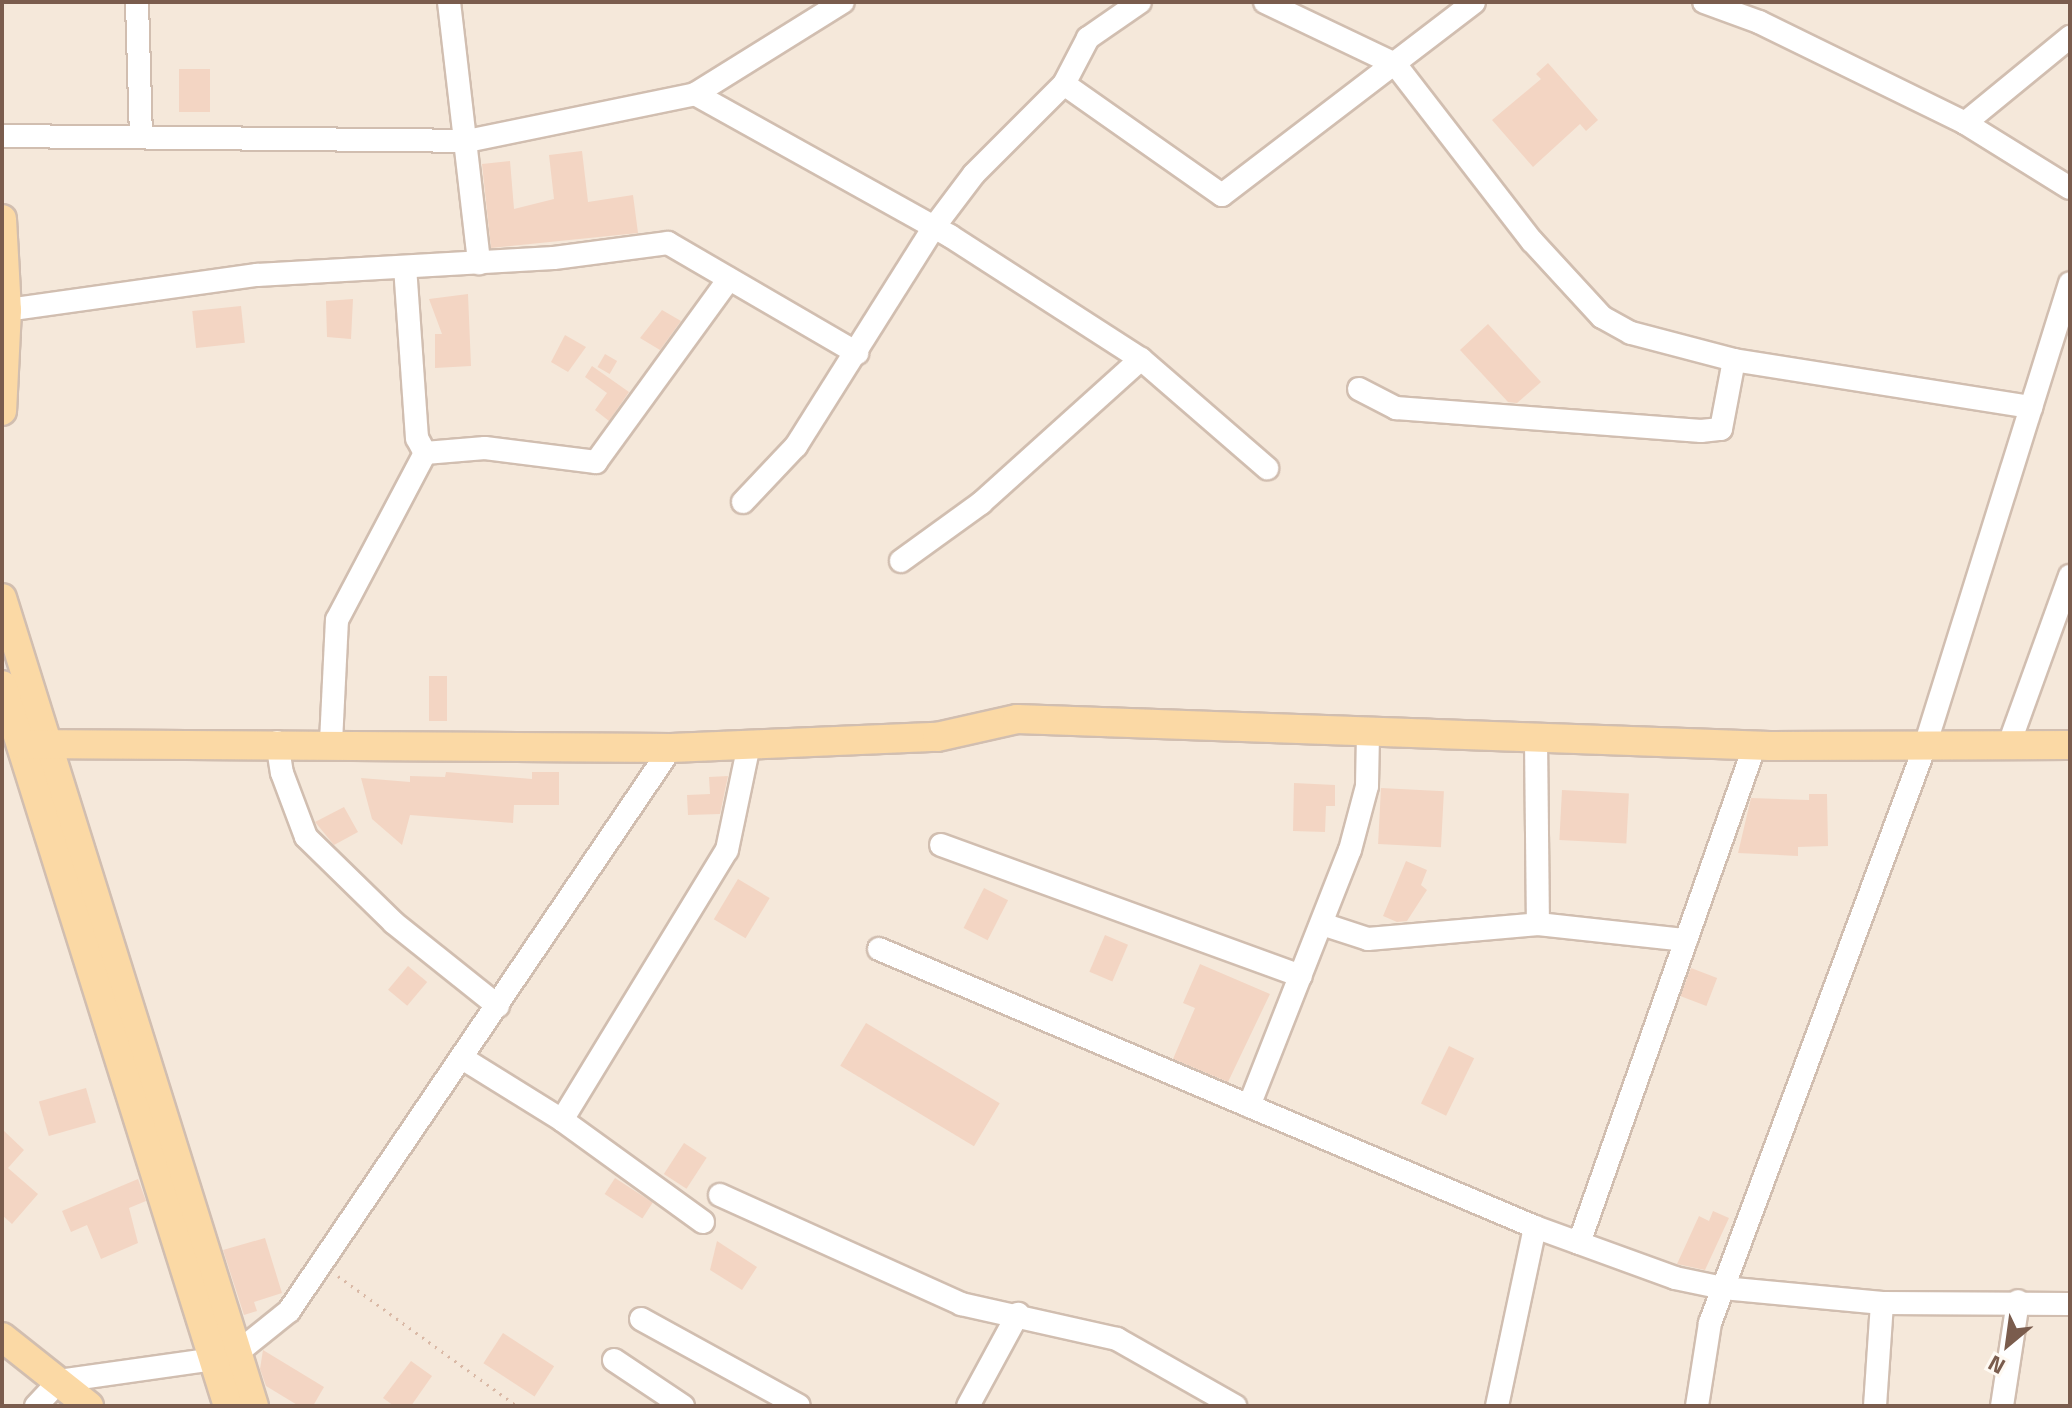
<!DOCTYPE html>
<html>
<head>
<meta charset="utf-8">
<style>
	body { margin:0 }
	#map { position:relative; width:2072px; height:1408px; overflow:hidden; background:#fdf6ec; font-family:"Titillium Web",sans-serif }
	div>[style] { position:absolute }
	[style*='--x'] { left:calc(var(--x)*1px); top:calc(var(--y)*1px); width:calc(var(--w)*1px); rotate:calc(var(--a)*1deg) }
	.residential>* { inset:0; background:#f5e8da; transform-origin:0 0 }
	.building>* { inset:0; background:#f3d5c3; transform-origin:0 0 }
	.path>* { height:3px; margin-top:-1.5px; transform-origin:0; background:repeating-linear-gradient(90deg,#d9b8a5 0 2px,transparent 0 8px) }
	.roads { filter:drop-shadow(2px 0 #d1beb0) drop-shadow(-2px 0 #d1beb0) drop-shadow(0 2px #d1beb0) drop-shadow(0 -2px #d1beb0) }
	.minor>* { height:22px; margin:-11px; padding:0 11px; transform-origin:11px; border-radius:11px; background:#fff }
	.major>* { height:28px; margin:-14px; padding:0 14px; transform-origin:14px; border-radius:14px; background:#fbd9a5 }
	span { translate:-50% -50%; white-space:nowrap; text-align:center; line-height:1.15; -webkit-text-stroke:6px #fffaf3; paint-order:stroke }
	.frame { position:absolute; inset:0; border:4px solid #7a5c4d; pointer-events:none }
	.north { position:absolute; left:1968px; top:1304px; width:80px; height:80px; -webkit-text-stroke:6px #fffaf3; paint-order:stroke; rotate:209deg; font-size:22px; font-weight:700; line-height:32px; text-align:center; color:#7a5c4d }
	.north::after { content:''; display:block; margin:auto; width:28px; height:36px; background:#7a5c4d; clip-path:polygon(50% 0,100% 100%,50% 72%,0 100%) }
</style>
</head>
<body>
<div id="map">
	<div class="residential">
		<div style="left:2px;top:2px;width:2068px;height:1404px"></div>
	</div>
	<div class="building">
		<div style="clip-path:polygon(1548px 63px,1598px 120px,1586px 131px,1580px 124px,1533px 167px,1492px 120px,1541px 79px,1536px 74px)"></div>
		<div style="left:179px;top:69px;width:31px;height:43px"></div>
		<div style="clip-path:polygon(582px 151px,588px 202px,633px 195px,638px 233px,491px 248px,482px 164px,510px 161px,514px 209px,554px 199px,549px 155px)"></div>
		<div style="clip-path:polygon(468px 294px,471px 366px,435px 368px,435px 334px,442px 334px,429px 299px)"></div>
		<div style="clip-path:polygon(353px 299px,351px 339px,327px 337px,326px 301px)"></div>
		<div style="left:241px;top:306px;width:37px;height:49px;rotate:84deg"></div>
		<div style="clip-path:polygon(662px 310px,681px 321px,660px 350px,640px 338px)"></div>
		<div style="clip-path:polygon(1488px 324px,1541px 382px,1517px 403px,1508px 402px,1460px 350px)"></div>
		<div style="clip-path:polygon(565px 335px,586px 347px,568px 372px,551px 362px)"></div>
		<div style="left:605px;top:354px;width:14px;height:15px;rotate:30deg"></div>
		<div style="clip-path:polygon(592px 366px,629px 392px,609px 421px,595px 410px,607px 393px,585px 377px)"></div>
		<div style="left:429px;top:676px;width:18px;height:45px"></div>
		<div style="clip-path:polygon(446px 772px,532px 779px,532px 772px,559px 772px,559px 805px,514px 805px,513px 823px,410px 815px,402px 845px,372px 819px,361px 778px,410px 782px,410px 776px,445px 777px)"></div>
		<div style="clip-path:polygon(728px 776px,720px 814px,688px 815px,687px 795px,710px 794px,709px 777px)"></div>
		<div style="clip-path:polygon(1294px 783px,1335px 785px,1335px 806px,1326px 806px,1325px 832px,1293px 831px)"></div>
		<div style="left:1381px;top:788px;width:63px;height:56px;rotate:3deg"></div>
		<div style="left:1562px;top:790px;width:67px;height:50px;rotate:3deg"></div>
		<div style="clip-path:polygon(1809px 794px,1827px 794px,1828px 846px,1798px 847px,1798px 856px,1738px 853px,1751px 798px,1809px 800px)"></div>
		<div style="clip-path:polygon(344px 807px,358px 832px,334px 845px,315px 822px)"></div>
		<div style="clip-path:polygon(1406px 861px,1427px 870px,1421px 885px,1427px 890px,1407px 921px,1397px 922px,1383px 916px)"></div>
		<div style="left:738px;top:879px;width:37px;height:47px;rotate:31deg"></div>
		<div style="left:984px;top:888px;width:27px;height:45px;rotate:27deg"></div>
		<div style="left:1105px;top:935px;width:25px;height:40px;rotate:23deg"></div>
		<div style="clip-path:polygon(1200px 964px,1270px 994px,1228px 1082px,1173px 1059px,1195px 1008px,1183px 1003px)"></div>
		<div style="left:408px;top:966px;width:25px;height:31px;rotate:40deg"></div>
		<div style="left:1691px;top:968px;width:28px;height:30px;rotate:21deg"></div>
		<div style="left:866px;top:1023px;width:156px;height:50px;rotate:31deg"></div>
		<div style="left:1449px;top:1046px;width:28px;height:64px;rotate:26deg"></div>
		<div style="left:86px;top:1088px;width:36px;height:49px;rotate:74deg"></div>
		<div style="clip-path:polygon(2px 1129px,24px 1150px,8px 1168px,38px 1194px,12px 1224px,2px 1215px)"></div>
		<div style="left:684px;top:1143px;width:27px;height:37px;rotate:33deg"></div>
		<div style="left:615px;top:1178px;width:45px;height:19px;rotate:33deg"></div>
		<div style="clip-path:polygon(138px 1179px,146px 1201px,129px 1208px,138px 1243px,101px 1259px,87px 1225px,71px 1232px,62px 1211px)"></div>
		<div style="clip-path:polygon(1713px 1211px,1729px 1218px,1705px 1270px,1677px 1264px,1699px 1216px,1709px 1221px)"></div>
		<div style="clip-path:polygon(265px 1238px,282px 1293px,254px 1302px,257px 1311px,244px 1315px,223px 1250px)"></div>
		<div style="clip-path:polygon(717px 1241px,757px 1267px,742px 1290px,710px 1270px)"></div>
		<div style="left:503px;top:1333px;width:61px;height:36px;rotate:33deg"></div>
		<div style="clip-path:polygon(263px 1350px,324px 1387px,313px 1406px,299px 1406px,266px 1386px,260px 1369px)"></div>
		<div style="clip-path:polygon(411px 1361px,432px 1376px,411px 1406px,394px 1406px,383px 1398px)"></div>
	</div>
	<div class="path">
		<div style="--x:338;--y:1276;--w:221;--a:36"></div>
	</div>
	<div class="roads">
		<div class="minor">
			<div style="--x:137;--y:2;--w:134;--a:88.3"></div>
			<div style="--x:449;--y:2;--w:263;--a:83.4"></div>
			<div style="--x:1265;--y:2;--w:144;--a:25.5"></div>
			<div style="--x:1395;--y:64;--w:224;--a:52.3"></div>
			<div style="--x:1532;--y:241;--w:103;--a:47.4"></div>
			<div style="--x:1602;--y:317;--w:33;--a:29"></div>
			<div style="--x:1631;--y:333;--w:106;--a:14.7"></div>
			<div style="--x:1734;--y:360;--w:301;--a:9"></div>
			<div style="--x:1704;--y:2;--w:59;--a:20"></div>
			<div style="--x:1759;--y:22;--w:229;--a:26.1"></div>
			<div style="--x:1965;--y:123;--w:123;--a:31.8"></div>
			<div style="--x:1064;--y:84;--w:193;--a:35.1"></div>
			<div style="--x:1222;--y:195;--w:317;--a:-37.4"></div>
			<div style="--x:695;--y:94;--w:292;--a:29.1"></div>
			<div style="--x:950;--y:236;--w:227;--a:32.8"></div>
			<div style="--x:1141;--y:359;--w:167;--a:40.9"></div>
			<div style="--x:1965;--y:123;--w:136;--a:-39.3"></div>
			<div style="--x:2;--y:136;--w:465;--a:0.6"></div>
			<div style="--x:467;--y:141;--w:233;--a:-11.6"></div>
			<div style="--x:695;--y:94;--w:174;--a:-31.9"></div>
			<div style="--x:7;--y:310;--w:252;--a:-8"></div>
			<div style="--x:257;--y:275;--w:297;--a:-3.3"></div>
			<div style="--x:554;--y:258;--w:115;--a:-7.5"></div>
			<div style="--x:668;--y:243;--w:219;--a:30.2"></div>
			<div style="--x:1359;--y:389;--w:42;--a:27.2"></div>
			<div style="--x:1396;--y:408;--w:306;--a:4.3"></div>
			<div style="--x:1701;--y:431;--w:20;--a:-6"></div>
			<div style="--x:1721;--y:429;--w:70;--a:-79.3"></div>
			<div style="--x:425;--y:453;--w:60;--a:-4.8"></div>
			<div style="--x:485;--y:448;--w:112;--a:7.2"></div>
			<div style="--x:596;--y:462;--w:226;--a:-54"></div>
			<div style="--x:743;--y:502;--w:77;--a:-46.6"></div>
			<div style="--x:796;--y:446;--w:259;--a:-57.8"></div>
			<div style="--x:934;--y:227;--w:66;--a:-53"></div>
			<div style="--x:974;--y:174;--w:127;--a:-45"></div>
			<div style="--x:1064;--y:84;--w:52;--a:-62.4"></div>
			<div style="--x:1088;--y:38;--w:63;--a:-34.7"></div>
			<div style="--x:901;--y:561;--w:99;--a:-35.9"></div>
			<div style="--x:981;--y:503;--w:215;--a:-42"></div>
			<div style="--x:1536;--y:738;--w:186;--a:89.4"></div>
			<div style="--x:277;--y:742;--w:31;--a:81"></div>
			<div style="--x:282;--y:773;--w:68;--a:69.4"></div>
			<div style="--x:306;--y:837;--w:123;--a:44.3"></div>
			<div style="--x:394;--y:923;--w:133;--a:38.6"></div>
			<div style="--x:331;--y:742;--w:122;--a:-87.2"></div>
			<div style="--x:337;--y:620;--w:189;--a:-62.2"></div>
			<div style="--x:425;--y:453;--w:17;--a:-118"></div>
			<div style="--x:417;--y:438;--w:171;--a:-94"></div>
			<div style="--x:2008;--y:747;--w:182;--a:-70.1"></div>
			<div style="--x:941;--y:845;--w:383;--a:20"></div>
			<div style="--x:1322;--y:924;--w:48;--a:18.1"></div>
			<div style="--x:1368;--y:939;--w:171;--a:-5"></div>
			<div style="--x:1538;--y:924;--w:149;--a:6.2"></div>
			<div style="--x:879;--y:949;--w:712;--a:22.97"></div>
			<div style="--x:1535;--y:1227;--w:149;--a:20"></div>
			<div style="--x:1675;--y:1278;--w:49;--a:11.8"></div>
			<div style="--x:1723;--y:1288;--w:160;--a:5.4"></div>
			<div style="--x:1882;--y:1303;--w:188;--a:0.3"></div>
			<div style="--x:462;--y:1058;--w:118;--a:31.8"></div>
			<div style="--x:562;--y:1120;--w:174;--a:35.9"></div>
			<div style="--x:1249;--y:1106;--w:275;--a:-68.5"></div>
			<div style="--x:1350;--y:850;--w:66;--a:-75.1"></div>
			<div style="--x:1367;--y:786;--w:54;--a:-88.9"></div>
			<div style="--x:562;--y:1120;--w:316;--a:-58.6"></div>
			<div style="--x:727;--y:850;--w:107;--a:-78.2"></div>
			<div style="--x:720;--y:1195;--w:265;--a:24.3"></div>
			<div style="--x:961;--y:1304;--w:160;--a:12.6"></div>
			<div style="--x:1117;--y:1339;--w:136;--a:29.6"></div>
			<div style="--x:1579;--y:1243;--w:528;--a:-70.54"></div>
			<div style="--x:641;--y:1319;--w:180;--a:28.8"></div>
			<div style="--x:238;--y:1352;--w:65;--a:-38.8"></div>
			<div style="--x:289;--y:1311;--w:680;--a:-55.84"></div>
			<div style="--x:614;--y:1360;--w:83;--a:33.7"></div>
			<div style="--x:36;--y:1406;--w:34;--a:-47"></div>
			<div style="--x:59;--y:1381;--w:156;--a:-8.1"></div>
			<div style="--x:968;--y:1406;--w:105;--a:-61.5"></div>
			<div style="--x:1497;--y:1406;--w:183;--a:-78"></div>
			<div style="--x:1697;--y:1406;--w:84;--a:-81.1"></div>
			<div style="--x:1710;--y:1323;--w:613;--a:-69.55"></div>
			<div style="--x:1924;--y:749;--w:488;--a:-72.6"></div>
			<div style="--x:1875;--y:1406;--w:103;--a:-86.1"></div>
			<div style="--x:2002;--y:1406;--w:106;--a:-81.3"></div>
		</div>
		<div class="major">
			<div style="--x:2;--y:219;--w:91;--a:86.9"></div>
			<div style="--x:7;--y:310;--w:101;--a:92.8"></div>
			<div style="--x:2;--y:598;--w:846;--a:72.68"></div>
			<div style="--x:2;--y:685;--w:756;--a:72.6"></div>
			<div style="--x:21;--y:744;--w:650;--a:0.35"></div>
			<div style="--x:671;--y:748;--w:266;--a:-2.4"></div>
			<div style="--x:937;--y:737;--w:82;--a:-12.7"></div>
			<div style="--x:1017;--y:719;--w:753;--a:2.05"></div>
			<div style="--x:1770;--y:746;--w:300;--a:-0.2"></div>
			<div style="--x:2;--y:1337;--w:111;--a:38.4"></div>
		</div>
	</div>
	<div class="frame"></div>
	<div class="north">N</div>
</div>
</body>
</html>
